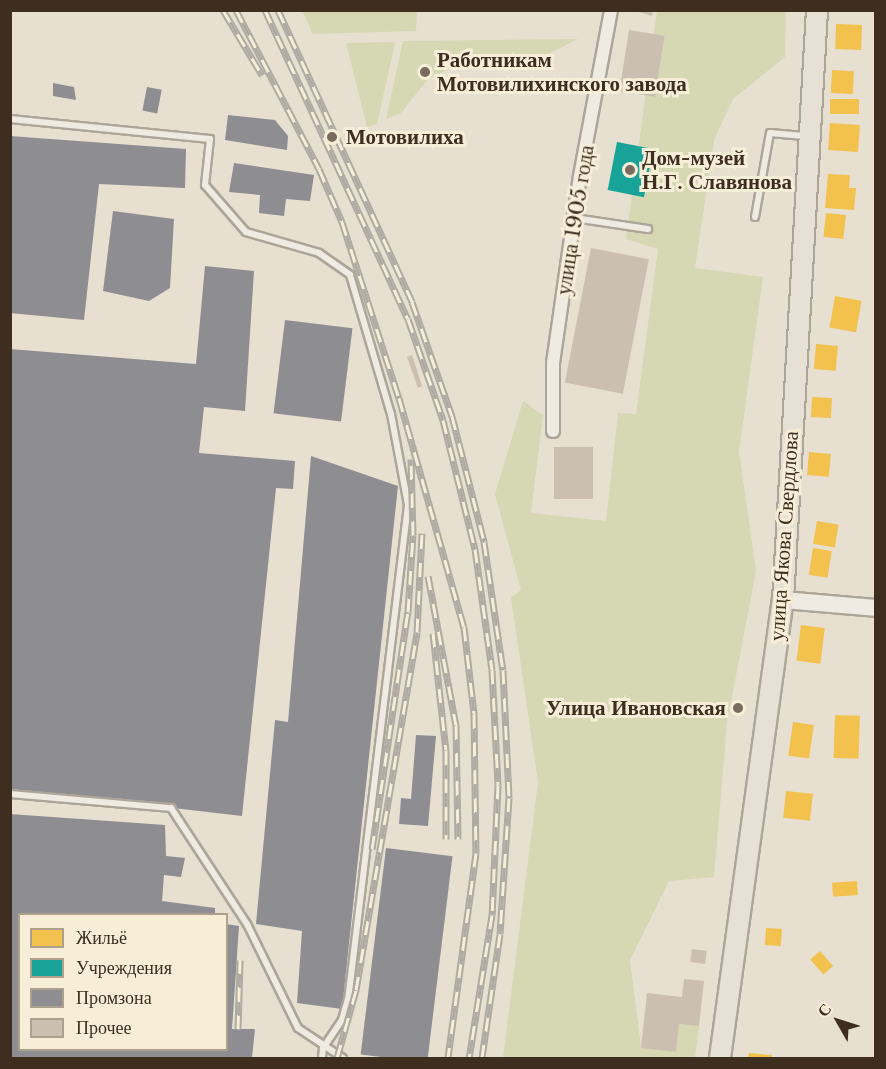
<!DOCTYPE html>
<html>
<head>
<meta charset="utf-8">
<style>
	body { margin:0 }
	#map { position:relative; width:886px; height:1069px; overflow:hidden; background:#e7e0d1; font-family:"Libre Baskerville",serif }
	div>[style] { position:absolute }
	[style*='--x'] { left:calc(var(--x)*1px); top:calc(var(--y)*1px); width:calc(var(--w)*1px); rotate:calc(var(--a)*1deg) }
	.green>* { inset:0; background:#d6d7b3 }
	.homes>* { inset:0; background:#f2c14e; transform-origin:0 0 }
	.public>* { inset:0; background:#17a398; transform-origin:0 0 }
	.industry>* { inset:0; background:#8d8d92; transform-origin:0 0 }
	.building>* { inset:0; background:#cbbfb2; transform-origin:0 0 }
	.roads { filter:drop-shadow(2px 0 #ada599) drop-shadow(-2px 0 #ada599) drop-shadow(0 2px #ada599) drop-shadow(0 -2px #ada599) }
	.service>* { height:6px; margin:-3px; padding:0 3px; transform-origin:3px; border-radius:3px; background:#efebe3 }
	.minor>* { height:12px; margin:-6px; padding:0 6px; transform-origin:6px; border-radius:6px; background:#efebe3 }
	.tertiary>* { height:16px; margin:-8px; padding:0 8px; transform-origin:8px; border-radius:8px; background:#efebe3 }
	.primary>* { height:20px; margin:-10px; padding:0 10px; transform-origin:10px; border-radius:10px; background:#e6e1d4 }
	.rail>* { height:7px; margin-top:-3.5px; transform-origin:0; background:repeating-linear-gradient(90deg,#f7eed8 0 14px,#afaaa2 0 28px); box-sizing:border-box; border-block:2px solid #afaaa2 }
	.dots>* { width:16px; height:16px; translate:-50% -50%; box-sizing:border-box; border:3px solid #f7eed8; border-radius:50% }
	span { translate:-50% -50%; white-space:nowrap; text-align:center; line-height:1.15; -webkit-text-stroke:6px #f7eed8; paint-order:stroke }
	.poi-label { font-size:21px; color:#3d2e20; font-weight:700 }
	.left { translate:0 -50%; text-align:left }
	.right { translate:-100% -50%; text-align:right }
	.street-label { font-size:21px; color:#3d2e20 }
	.frame { position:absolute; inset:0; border:12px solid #3d2e20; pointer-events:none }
	.legend { position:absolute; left:18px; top:913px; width:210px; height:138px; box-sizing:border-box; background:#f7eed8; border:2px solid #ada18e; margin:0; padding:8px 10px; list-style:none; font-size:18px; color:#3d2e20 }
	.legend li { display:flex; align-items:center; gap:12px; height:30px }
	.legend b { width:30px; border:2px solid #ada18e }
	.north { position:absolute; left:808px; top:991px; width:60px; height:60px; -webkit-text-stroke:4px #f7eed8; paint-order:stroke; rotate:309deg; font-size:16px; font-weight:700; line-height:24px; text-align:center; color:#3d2e20 }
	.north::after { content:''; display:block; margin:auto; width:21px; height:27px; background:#3d2e20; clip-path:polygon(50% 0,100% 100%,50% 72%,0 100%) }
</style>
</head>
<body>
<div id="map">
	<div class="green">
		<div style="clip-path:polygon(302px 11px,417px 11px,416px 31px,313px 34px)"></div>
		<div style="clip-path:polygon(657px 11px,786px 11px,785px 57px,733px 99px,714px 140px,695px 268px,763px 277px,739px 452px,756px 571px,727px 723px,714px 877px,669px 881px,630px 960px,641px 1047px,676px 1052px,679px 1024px,699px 1026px,695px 1058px,503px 1058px,538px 782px,511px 598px,521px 590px,495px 494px,523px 401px,543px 415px,531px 513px,606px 521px,618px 413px,636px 414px,658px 249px,626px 239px)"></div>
		<div style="clip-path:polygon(578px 39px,524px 66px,449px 69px,428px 79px,401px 113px,386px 119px,403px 41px)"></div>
		<div style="clip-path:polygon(389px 42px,395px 43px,377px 124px,367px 127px,346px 43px)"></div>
	</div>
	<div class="homes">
		<div style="left:836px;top:24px;width:26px;height:25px;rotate:2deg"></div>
		<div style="left:832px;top:70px;width:22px;height:23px;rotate:3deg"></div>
		<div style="left:830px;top:99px;width:29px;height:15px"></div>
		<div style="left:830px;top:123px;width:30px;height:27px;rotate:4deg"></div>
		<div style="clip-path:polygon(828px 174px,850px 175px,849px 188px,856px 188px,854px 210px,825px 208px)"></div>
		<div style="left:826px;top:213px;width:20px;height:24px;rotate:6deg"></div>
		<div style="left:835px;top:296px;width:27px;height:32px;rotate:10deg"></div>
		<div style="left:816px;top:344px;width:22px;height:25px;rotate:5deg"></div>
		<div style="left:812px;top:397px;width:20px;height:20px;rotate:3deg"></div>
		<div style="left:809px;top:452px;width:22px;height:23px;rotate:5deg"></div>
		<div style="left:817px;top:521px;width:22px;height:23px;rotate:10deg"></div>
		<div style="left:813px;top:548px;width:19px;height:27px;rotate:9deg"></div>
		<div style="left:801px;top:625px;width:24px;height:36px;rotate:7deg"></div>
		<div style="left:835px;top:715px;width:25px;height:43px;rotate:2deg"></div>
		<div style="left:793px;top:722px;width:21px;height:34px;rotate:8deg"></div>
		<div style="left:786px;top:791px;width:27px;height:27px;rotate:6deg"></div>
		<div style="left:857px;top:881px;width:14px;height:25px;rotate:86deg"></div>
		<div style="left:766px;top:928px;width:16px;height:17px;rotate:4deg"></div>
		<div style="left:820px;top:951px;width:20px;height:13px;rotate:49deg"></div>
		<div style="clip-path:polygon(749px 1053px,772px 1055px,772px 1058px,748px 1058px)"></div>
	</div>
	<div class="public">
		<div style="left:617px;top:142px;width:37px;height:49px;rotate:11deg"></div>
	</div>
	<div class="industry">
		<div style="clip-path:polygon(53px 83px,74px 87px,76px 100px,53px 96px)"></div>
		<div style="left:147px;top:87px;width:15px;height:24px;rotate:11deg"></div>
		<div style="clip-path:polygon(228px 115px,275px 120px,288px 136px,287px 150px,225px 140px)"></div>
		<div style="clip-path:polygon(10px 136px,186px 149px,185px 188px,99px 184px,84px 320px,10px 313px)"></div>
		<div style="clip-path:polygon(234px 163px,314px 175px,310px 201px,286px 199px,284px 216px,259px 213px,260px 195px,229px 192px)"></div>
		<div style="clip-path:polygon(113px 211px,174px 219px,170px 288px,149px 301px,103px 291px)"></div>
		<div style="clip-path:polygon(205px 266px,254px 271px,245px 411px,204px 407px,199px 453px,295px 461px,293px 489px,276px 488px,242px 816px,10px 789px,10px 349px,196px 364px)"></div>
		<div style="left:285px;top:320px;width:68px;height:94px;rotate:7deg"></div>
		<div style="clip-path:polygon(311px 456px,398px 486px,342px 1009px,297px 1003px,302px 931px,256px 924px,275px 720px,288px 722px)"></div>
		<div style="clip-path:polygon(416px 735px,436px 736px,428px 826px,399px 824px,401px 798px,411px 799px)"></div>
		<div style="clip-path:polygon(10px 814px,165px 825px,166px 856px,185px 858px,181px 877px,164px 875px,162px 901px,215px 908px,215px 914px,20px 914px,20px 1050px,226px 1050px,226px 924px,239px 926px,232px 1029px,255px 1029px,252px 1058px,10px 1058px)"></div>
		<div style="left:386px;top:848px;width:67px;height:208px;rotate:7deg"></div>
	</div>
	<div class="building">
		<div style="clip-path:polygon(633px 10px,653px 10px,652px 16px)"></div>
		<div style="left:629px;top:30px;width:36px;height:62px;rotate:9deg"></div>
		<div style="left:591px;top:248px;width:59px;height:137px;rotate:11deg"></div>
		<div style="clip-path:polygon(412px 355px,422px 386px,418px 388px,407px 357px)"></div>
		<div style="left:554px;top:447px;width:39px;height:52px"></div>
		<div style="left:692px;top:949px;width:15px;height:13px;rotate:8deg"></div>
		<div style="clip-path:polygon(684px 979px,704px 981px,699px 1026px,679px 1024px,676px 1052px,641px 1048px,647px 993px,682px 997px)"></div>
	</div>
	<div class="roads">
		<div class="service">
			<div style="--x:10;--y:119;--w:201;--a:5.7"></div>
			<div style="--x:210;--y:139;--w:46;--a:96.2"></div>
			<div style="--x:205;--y:185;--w:62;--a:48.9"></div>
			<div style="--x:246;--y:232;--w:76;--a:16"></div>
			<div style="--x:319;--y:253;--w:38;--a:35"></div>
			<div style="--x:350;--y:275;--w:145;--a:73.6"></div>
			<div style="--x:391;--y:414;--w:93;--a:79.4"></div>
			<div style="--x:408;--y:505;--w:498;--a:96.9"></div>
			<div style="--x:348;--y:999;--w:22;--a:106"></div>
			<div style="--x:342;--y:1020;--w:34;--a:124"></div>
			<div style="--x:323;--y:1048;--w:10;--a:96"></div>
			<div style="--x:755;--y:217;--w:85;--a:-79.9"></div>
			<div style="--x:770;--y:133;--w:37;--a:5"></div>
			<div style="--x:574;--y:218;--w:75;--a:8.5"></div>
			<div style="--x:10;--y:794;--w:162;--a:5"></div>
			<div style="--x:171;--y:808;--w:139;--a:56.8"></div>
			<div style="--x:247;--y:924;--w:116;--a:63.9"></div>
			<div style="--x:298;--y:1028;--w:54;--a:33.7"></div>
		</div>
		<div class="minor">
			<div style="--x:553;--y:431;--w:68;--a:-90"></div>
			<div style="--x:553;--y:363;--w:189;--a:-81.8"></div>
			<div style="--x:580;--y:176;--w:169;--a:-79.4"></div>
		</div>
		<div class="tertiary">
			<div style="--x:783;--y:600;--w:93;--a:4.9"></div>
		</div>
		<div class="primary">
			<div style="--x:720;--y:1058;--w:462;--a:-82.2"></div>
			<div style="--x:783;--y:600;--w:591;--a:-86.7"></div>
		</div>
	</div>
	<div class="rail">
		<div style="--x:223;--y:10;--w:76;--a:59"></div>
		<div style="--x:236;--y:10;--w:179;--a:62.4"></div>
		<div style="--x:319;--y:169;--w:58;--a:66.5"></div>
		<div style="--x:342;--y:222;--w:185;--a:72.1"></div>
		<div style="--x:399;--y:398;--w:238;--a:74.2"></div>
		<div style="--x:464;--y:627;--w:88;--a:83.4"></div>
		<div style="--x:474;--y:714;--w:139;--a:89.2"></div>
		<div style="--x:476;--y:853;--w:207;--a:97.8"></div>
		<div style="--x:265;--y:10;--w:340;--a:65.2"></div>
		<div style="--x:408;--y:319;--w:107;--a:70.9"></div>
		<div style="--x:443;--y:420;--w:133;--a:76.1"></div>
		<div style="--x:475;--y:549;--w:122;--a:82"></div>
		<div style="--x:492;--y:670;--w:115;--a:87"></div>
		<div style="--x:498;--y:785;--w:130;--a:92.6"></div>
		<div style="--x:492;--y:915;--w:145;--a:99.1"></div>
		<div style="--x:278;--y:10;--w:321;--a:65.3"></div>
		<div style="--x:412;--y:302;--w:121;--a:70.7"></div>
		<div style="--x:452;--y:416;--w:130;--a:75.7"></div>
		<div style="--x:484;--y:542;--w:129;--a:81.6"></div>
		<div style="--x:503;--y:670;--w:128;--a:87.3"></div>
		<div style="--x:509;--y:798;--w:136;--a:93.8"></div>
		<div style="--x:500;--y:934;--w:125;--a:98.3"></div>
		<div style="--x:428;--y:576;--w:152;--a:79.4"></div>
		<div style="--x:456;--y:725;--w:114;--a:89"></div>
		<div style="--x:433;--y:633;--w:118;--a:83.7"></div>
		<div style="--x:446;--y:750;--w:89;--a:90"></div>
		<div style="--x:372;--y:849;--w:240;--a:-81.4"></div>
		<div style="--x:408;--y:612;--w:77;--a:-86.3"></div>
		<div style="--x:413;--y:535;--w:76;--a:-91.5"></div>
		<div style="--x:238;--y:1029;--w:69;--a:-88.3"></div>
		<div style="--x:337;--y:1058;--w:71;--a:-74.4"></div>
		<div style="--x:356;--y:990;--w:363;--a:-80.3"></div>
		<div style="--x:417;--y:632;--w:99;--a:-87.1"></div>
	</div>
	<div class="dots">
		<div style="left:425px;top:72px;background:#786c5e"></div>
		<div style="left:332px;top:137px;background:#786c5e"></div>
		<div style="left:630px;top:170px;background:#786c5e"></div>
		<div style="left:738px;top:708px;background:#786c5e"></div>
	</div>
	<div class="poi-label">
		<span class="left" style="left:437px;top:72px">Работникам<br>Мотовилихинского завода</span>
		<span class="left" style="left:346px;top:137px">Мотовилиха</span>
		<span class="left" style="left:642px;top:170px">Дом-музей<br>Н.Г. Славянова</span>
		<span class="right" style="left:726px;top:708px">Улица Ивановская</span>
	</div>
	<div class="street-label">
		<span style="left:575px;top:220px;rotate:-81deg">улица 1905 года</span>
		<span style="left:784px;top:536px;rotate:-86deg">улица Якова Свердлова</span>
	</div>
	<div class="frame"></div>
	<ul class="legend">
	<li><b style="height:16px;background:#f2c14e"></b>Жильё</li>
	<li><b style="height:16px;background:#17a398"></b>Учреждения</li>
	<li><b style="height:16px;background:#8d8d92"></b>Промзона</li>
	<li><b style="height:16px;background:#cbbfb2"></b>Прочее</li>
	</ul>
	<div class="north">С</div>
</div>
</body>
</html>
